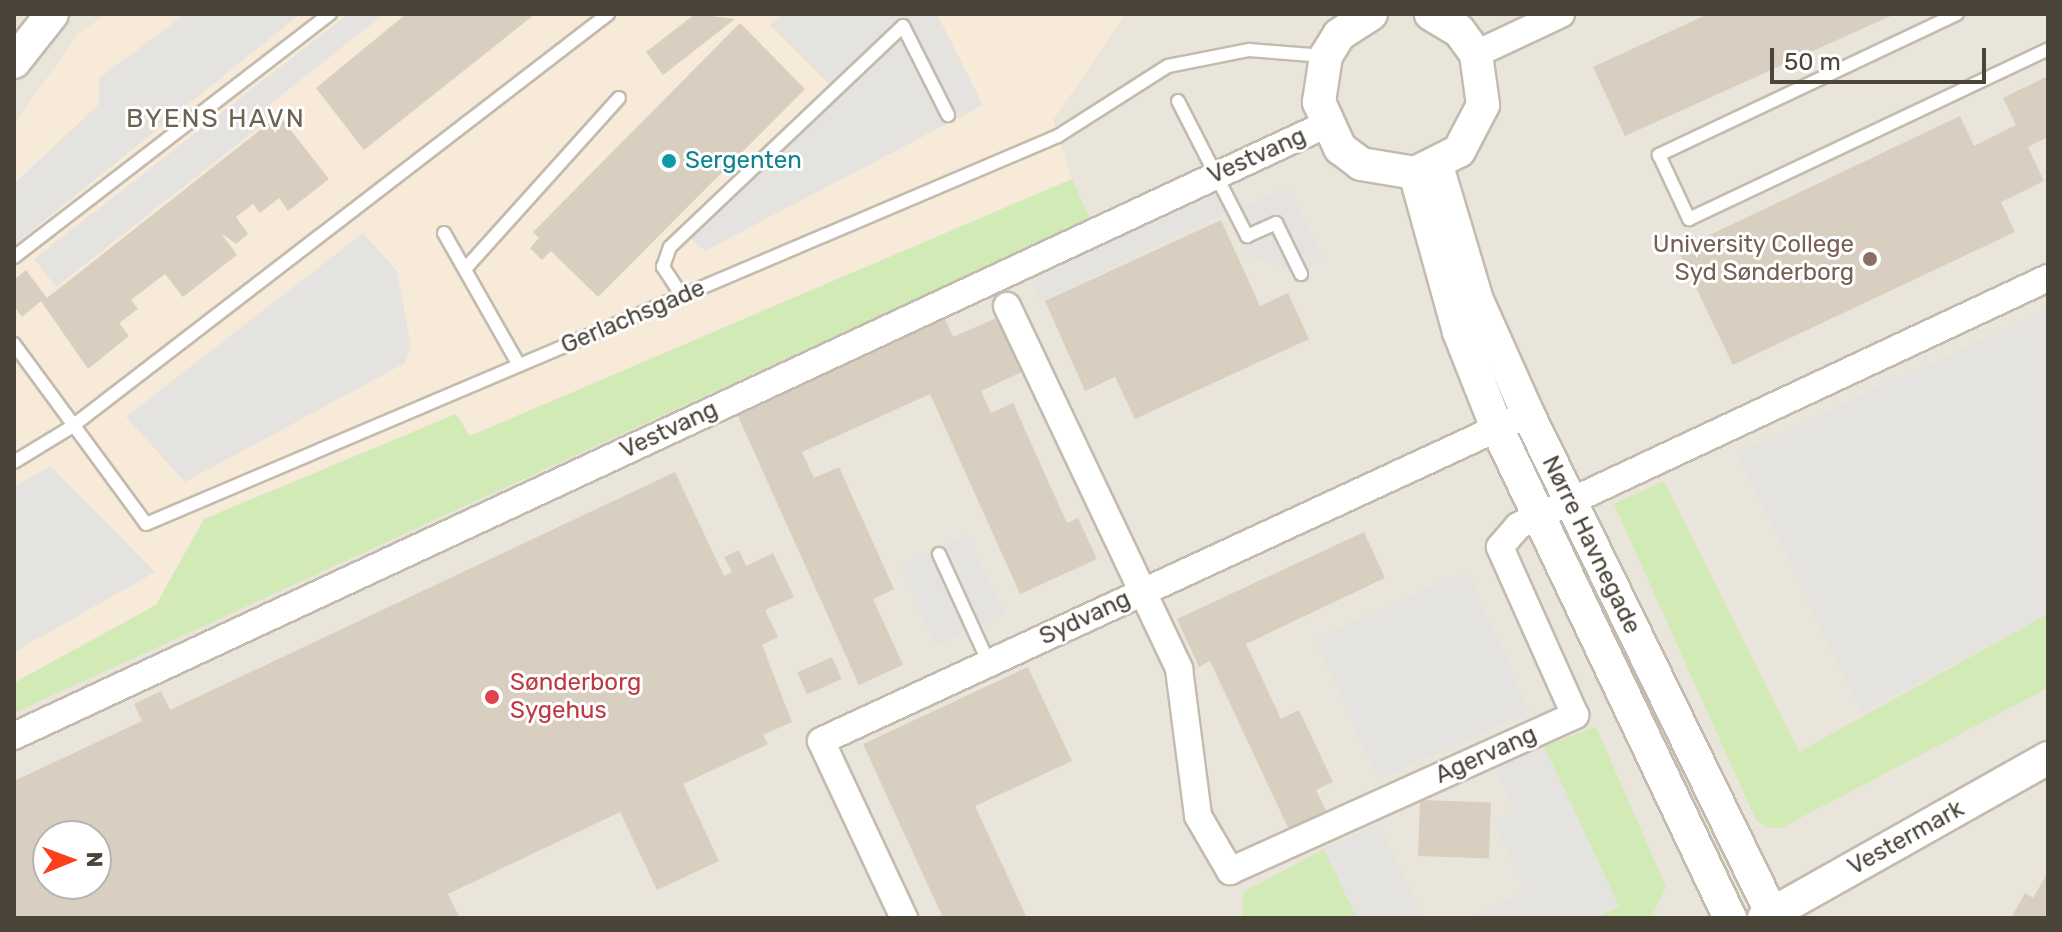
<!DOCTYPE html>
<html>
<head>
<meta charset="utf-8">
<style>
	body { margin:0 }
	#map { position:relative; width:2062px; height:932px; overflow:hidden; background:#f6f3ec; font-family:Rubik,sans-serif }
	div>[style] { position:absolute }
	[style*='--x'] { left:calc(var(--x)*1px); top:calc(var(--y)*1px); width:calc(var(--w)*1px); rotate:calc(var(--a)*1deg) }
	.residential>* { inset:0; background:#eae5da }
	.commercial>* { inset:0; background:#f7ead8 }
	.green>* { inset:0; background:#d2eab5 }
	.parking>* { inset:0; background:#e5e3e0; transform-origin:0 0 }
	.building>* { inset:0; background:#d8cfc1; transform-origin:0 0 }
	.roads { filter:drop-shadow(2px 0 #c2bbae) drop-shadow(-2px 0 #c2bbae) drop-shadow(0 2px #c2bbae) drop-shadow(0 -2px #c2bbae) }
	.service>* { height:12px; margin:-6px; padding:0 6px; transform-origin:6px; border-radius:6px; background:#fff }
	.minor>* { height:26px; margin:-13px; padding:0 13px; transform-origin:13px; border-radius:13px; background:#fff }
	.tertiary>* { height:32px; margin:-16px; padding:0 16px; transform-origin:16px; border-radius:16px; background:#fff }
	.dots>* { width:22px; height:22px; translate:-50% -50%; box-sizing:border-box; border:4px solid #fff; border-radius:50% }
	span { translate:-50% -50%; white-space:nowrap; text-align:center; line-height:1.15; -webkit-text-stroke:6px #fff; paint-order:stroke }
	.street-label { font-size:24px; color:#4b4439 }
	.culture-label { font-size:24px; color:#0d838f }
	.left { translate:0 -50%; text-align:left }
	.education-label { font-size:24px; color:#785e54 }
	.right { translate:-100% -50%; text-align:right }
	.health-label { font-size:24px; color:#be3a42 }
	.neighbourhood-label { font-size:26px; color:#6e6250; letter-spacing:2px }
	.frame { position:absolute; inset:0; border:16px solid #4b4439; pointer-events:none }
	.north { position:absolute; left:32px; top:820px; width:80px; height:80px; box-sizing:border-box; background:#fff; border:2px solid #b7b4b0; border-radius:50%; rotate:89deg; font-size:22px; font-weight:700; line-height:32px; text-align:center; color:#4b4439 }
	.north::after { content:''; display:block; margin:auto; width:28px; height:36px; background:#fc3f1d; clip-path:polygon(50% 0,100% 100%,50% 72%,0 100%) }
	.scale { position:absolute; left:1770px; top:48px; width:216px; height:36px; box-sizing:border-box; border:4px solid #4b4439; border-top:0; padding-left:10px; font-size:24px; line-height:28px; white-space:nowrap; color:#4b4439; -webkit-text-stroke:6px #fff; paint-order:stroke }
</style>
</head>
<body>
<div id="map">
	<div class="residential">
		<div style="clip-path:polygon(evenodd,14px 14px,2048px 14px,2048px 918px,14px 918px,14px 14px,48px 836px,96px 836px,96px 884px,48px 884px,48px 836px)"></div>
	</div>
	<div class="commercial">
		<div style="clip-path:polygon(107px 14px,1126px 14px,1053px 120px,1072px 179px,470px 436px,456px 414px,204px 519px,156px 605px,14px 683px,14px 124px,79px 33px)"></div>
	</div>
	<div class="green">
		<div style="clip-path:polygon(1072px 179px,1090px 219px,14px 713px,14px 683px,156px 605px,204px 519px,456px 414px,470px 436px)"></div>
		<div style="clip-path:polygon(1664px 481px,1799px 752px,2048px 614px,2048px 688px,1781px 828px,1767px 828px,1756px 820px,1614px 504px)"></div>
		<div style="clip-path:polygon(1596px 727px,1666px 887px,1651px 918px,1595px 918px,1619px 906px,1544px 746px)"></div>
		<div style="clip-path:polygon(1324px 849px,1357px 918px,1243px 918px,1243px 892px)"></div>
	</div>
	<div class="parking">
		<div style="clip-path:polygon(185px 14px,300px 14px,14px 245px,14px 184px,99px 104px,99px 78px)"></div>
		<div style="clip-path:polygon(348px 14px,384px 14px,269px 105px,276px 114px,56px 287px,34px 259px)"></div>
		<div style="clip-path:polygon(781px 14px,937px 14px,983px 105px,705px 251px,687px 235px,838px 93px,770px 25px)"></div>
		<div style="clip-path:polygon(1290px 187px,1323px 259px,1295px 271px,1248px 256px,1226px 212px,1042px 302px,1028px 277px,1230px 188px,1239px 209px)"></div>
		<div style="clip-path:polygon(363px 233px,397px 271px,411px 346px,405px 363px,185px 482px,126px 417px)"></div>
		<div style="clip-path:polygon(2048px 309px,2048px 614px,1861px 713px,1738px 453px)"></div>
		<div style="clip-path:polygon(50px 466px,155px 572px,14px 652px,14px 487px)"></div>
		<div style="left:967px;top:534px;width:88px;height:74px;rotate:65deg"></div>
		<div style="left:1467px;top:571px;width:154px;height:166px;rotate:66deg"></div>
		<div style="clip-path:polygon(1544px 746px,1619px 907px,1595px 918px,1467px 918px,1525px 891px,1493px 822px,1516px 811px,1496px 768px)"></div>
		<div style="clip-path:polygon(1379px 823px,1423px 918px,1357px 918px,1324px 849px)"></div>
	</div>
	<div class="building">
		<div style="clip-path:polygon(406px 14px,535px 14px,364px 150px,316px 88px)"></div>
		<div style="clip-path:polygon(695px 14px,735px 19px,663px 75px,646px 52px)"></div>
		<div style="clip-path:polygon(1708px 14px,1895px 14px,1625px 136px,1593px 67px)"></div>
		<div style="clip-path:polygon(740px 23px,805px 89px,598px 297px,551px 251px,542px 260px,530px 248px,539px 238px,533px 232px)"></div>
		<div style="clip-path:polygon(2048px 76px,2048px 137px,2028px 147px,2044px 181px,2001px 202px,2015px 232px,1733px 365px,1678px 250px,1960px 116px,1974px 146px,2016px 125px,2003px 98px)"></div>
		<div style="clip-path:polygon(279px 115px,329px 179px,288px 211px,279px 198px,260px 213px,253px 204px,236px 217px,248px 234px,236px 244px,221px 233px,237px 255px,183px 297px,165px 274px,131px 300px,138px 309px,119px 323px,129px 336px,88px 369px,41px 301px,22px 317px,14px 306px,14px 280px,26px 270px,47px 298px)"></div>
		<div style="clip-path:polygon(1221px 220px,1260px 306px,1288px 293px,1309px 339px,1135px 419px,1115px 377px,1085px 391px,1045px 301px)"></div>
		<div style="clip-path:polygon(1001px 316px,1026px 370px,981px 391px,991px 413px,1013px 403px,1067px 523px,1078px 518px,1097px 559px,1020px 594px,930px 394px,802px 452px,814px 478px,839px 467px,894px 589px,873px 599px,903px 665px,859px 685px,737px 414px,945px 319px,953px 337px)"></div>
		<div style="clip-path:polygon(evenodd,675px 472px,724px 576px,732px 572px,724px 557px,739px 550px,746px 566px,773px 553px,794px 597px,765px 610px,778px 637px,762px 645px,792px 722px,763px 735px,768px 744px,683px 784px,719px 861px,657px 890px,620px 812px,448px 894px,460px 918px,14px 918px,14px 781px,142px 721px,134px 704px,161px 691px,170px 710px,675px 472px,48px 836px,96px 836px,96px 884px,48px 884px,48px 836px)"></div>
		<div style="clip-path:polygon(1364px 532px,1385px 578px,1246px 644px,1281px 719px,1299px 710px,1333px 782px,1316px 790px,1329px 816px,1291px 834px,1210px 661px,1199px 667px,1177px 619px)"></div>
		<div style="left:832px;top:657px;width:24px;height:38px;rotate:66deg"></div>
		<div style="clip-path:polygon(1028px 667px,1072px 761px,975px 806px,1027px 918px,943px 918px,863px 744px)"></div>
		<div style="left:1420px;top:800px;width:71px;height:56px;rotate:2deg"></div>
		<div style="clip-path:polygon(2048px 872px,2048px 918px,2011px 918px,2025px 893px,2033px 898px)"></div>
	</div>
	<div class="roads">
		<div class="service">
			<div style="--x:1957;--y:14;--w:330;--a:154.7"></div>
			<div style="--x:1659;--y:155;--w:71;--a:64.9"></div>
			<div style="--x:1689;--y:219;--w:397;--a:-25.3"></div>
			<div style="--x:1178;--y:101;--w:152;--a:62.9"></div>
			<div style="--x:1247;--y:236;--w:32;--a:-24"></div>
			<div style="--x:1276;--y:223;--w:57;--a:63.9"></div>
			<div style="--x:444;--y:233;--w:152;--a:60.4"></div>
			<div style="--x:14;--y:257;--w:399;--a:-37.6"></div>
			<div style="--x:465;--y:269;--w:230;--a:-48"></div>
			<div style="--x:682;--y:296;--w:35;--a:-123"></div>
			<div style="--x:663;--y:267;--w:21;--a:-71"></div>
			<div style="--x:670;--y:247;--w:321;--a:-43.5"></div>
			<div style="--x:903;--y:26;--w:100;--a:63.2"></div>
			<div style="--x:14;--y:344;--w:223;--a:53.7"></div>
			<div style="--x:146;--y:524;--w:991;--a:-23.05"></div>
			<div style="--x:1058;--y:136;--w:130;--a:-32.5"></div>
			<div style="--x:1168;--y:66;--w:83;--a:-11.2"></div>
			<div style="--x:1249;--y:50;--w:75;--a:4.6"></div>
			<div style="--x:14;--y:462;--w:66;--a:-31.3"></div>
			<div style="--x:70;--y:428;--w:679;--a:-37.58"></div>
			<div style="--x:939;--y:554;--w:120;--a:65.4"></div>
		</div>
		<div class="minor">
			<div style="--x:1476;--y:54;--w:94;--a:-25.2"></div>
			<div style="--x:1007;--y:306;--w:402;--a:64.6"></div>
			<div style="--x:1179;--y:669;--w:148;--a:82.6"></div>
			<div style="--x:1198;--y:816;--w:64;--a:59.8"></div>
			<div style="--x:1230;--y:871;--w:379;--a:-24.3"></div>
			<div style="--x:1575;--y:715;--w:184;--a:-114.1"></div>
			<div style="--x:1500;--y:547;--w:28;--a:-49"></div>
			<div style="--x:1518;--y:526;--w:585;--a:-25.08"></div>
			<div style="--x:14;--y:736;--w:1446;--a:-24.99"></div>
			<div style="--x:904;--y:918;--w:195;--a:-115.1"></div>
			<div style="--x:821;--y:741;--w:765;--a:-24.82"></div>
		</div>
		<div class="tertiary">
			<div style="--x:1371;--y:14;--w:38;--a:147"></div>
			<div style="--x:1339;--y:35;--w:25;--a:122"></div>
			<div style="--x:1326;--y:56;--w:47;--a:98.7"></div>
			<div style="--x:1319;--y:102;--w:51;--a:65.5"></div>
			<div style="--x:1340;--y:148;--w:26;--a:37"></div>
			<div style="--x:1361;--y:164;--w:55;--a:9.5"></div>
			<div style="--x:1415;--y:173;--w:49;--a:-26.6"></div>
			<div style="--x:1459;--y:151;--w:52;--a:-62.4"></div>
			<div style="--x:1483;--y:105;--w:51;--a:-97.8"></div>
			<div style="--x:1476;--y:54;--w:29;--a:-126"></div>
			<div style="--x:1459;--y:31;--w:33;--a:-149"></div>
			<div style="--x:14;--y:62;--w:61;--a:-51.6"></div>
			<div style="--x:1437;--y:166;--w:140;--a:73.4"></div>
			<div style="--x:1477;--y:300;--w:125;--a:65.9"></div>
			<div style="--x:1528;--y:414;--w:561;--a:63.98"></div>
			<div style="--x:1415;--y:173;--w:165;--a:74.5"></div>
			<div style="--x:1459;--y:332;--w:103;--a:68.4"></div>
			<div style="--x:1497;--y:428;--w:543;--a:64.57"></div>
			<div style="--x:1764;--y:918;--w:326;--a:-29.4"></div>
		</div>
	</div>
	<div class="dots">
		<div style="left:669px;top:161px;background:#0f9aa8"></div>
		<div style="left:1870px;top:259px;background:#8d6e63"></div>
		<div style="left:492px;top:697px;background:#e0444e"></div>
	</div>
	<div class="street-label">
		<span style="left:1257px;top:156px;rotate:-24deg">Vestvang</span>
		<span style="left:633px;top:317px;rotate:-23deg">Gerlachsgade</span>
		<span style="left:669px;top:430px;rotate:-25deg">Vestvang</span>
		<span style="left:1591px;top:545px;rotate:64deg">Nørre Havnegade</span>
		<span style="left:1085px;top:618px;rotate:-25deg">Sydvang</span>
		<span style="left:1486px;top:755px;rotate:-24deg">Agervang</span>
		<span style="left:1906px;top:838px;rotate:-29deg">Vestermark</span>
	</div>
	<div class="culture-label">
		<span class="left" style="left:685px;top:161px">Sergenten</span>
	</div>
	<div class="education-label">
		<span class="right" style="left:1854px;top:259px">University College<br>Syd Sønderborg</span>
	</div>
	<div class="health-label">
		<span class="left" style="left:510px;top:697px">Sønderborg<br>Sygehus</span>
	</div>
	<div class="neighbourhood-label">
		<span style="left:216px;top:119px">BYENS HAVN</span>
	</div>
	<div class="frame"></div>
	<div class="north">N</div>
	<div class="scale">50 m</div>
</div>
</body>
</html>
